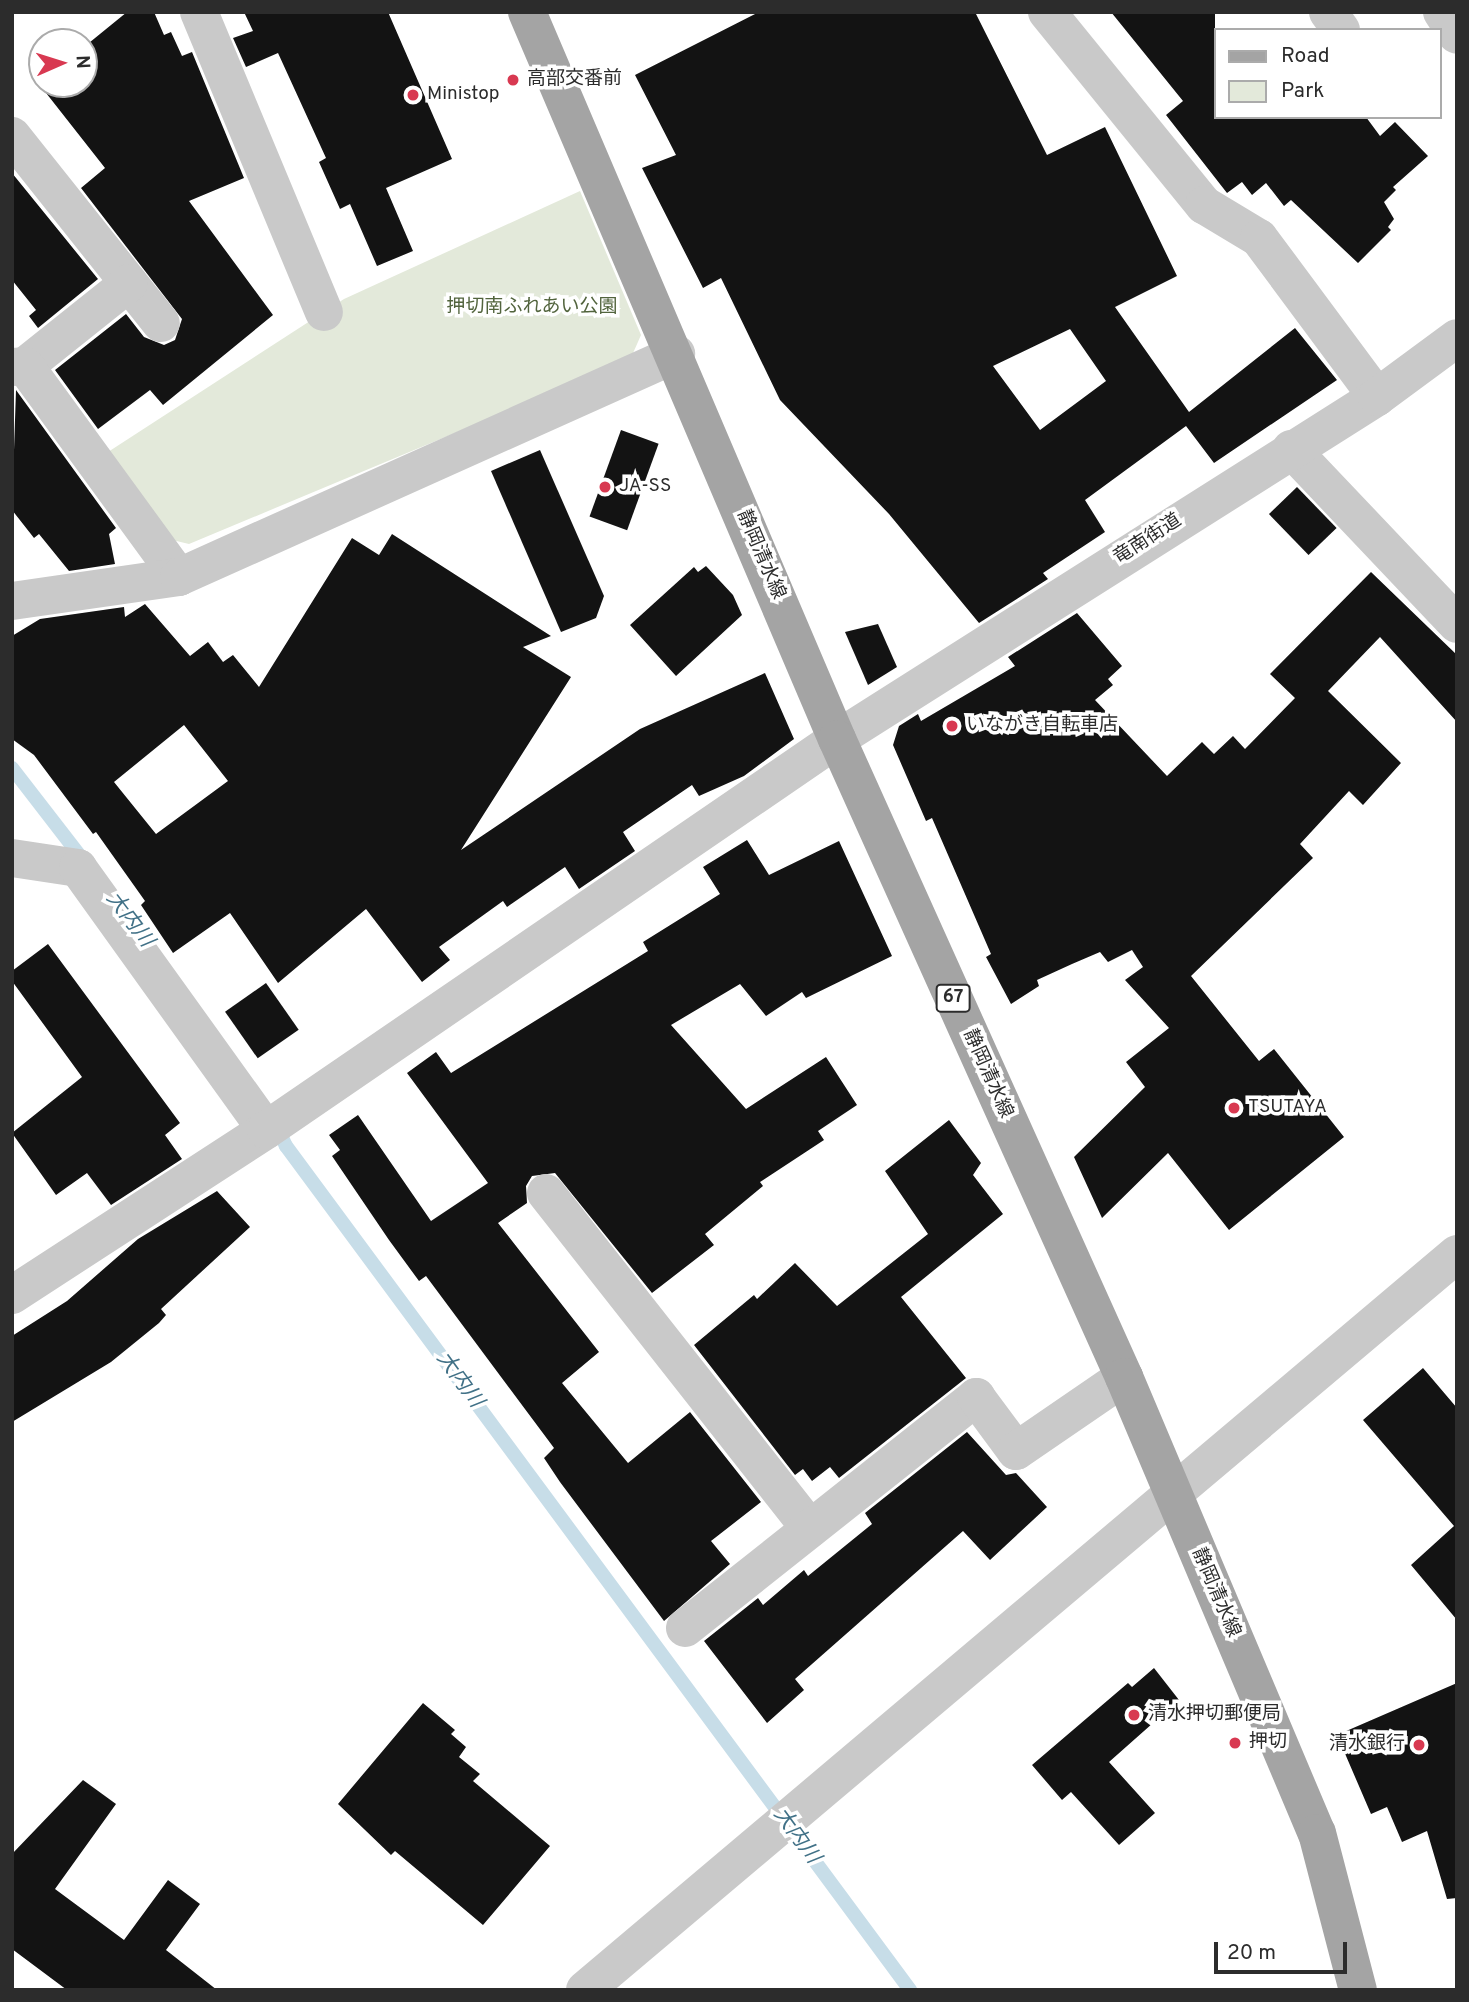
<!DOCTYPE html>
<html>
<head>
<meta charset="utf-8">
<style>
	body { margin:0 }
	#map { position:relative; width:1469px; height:2002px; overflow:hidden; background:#fff; font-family:Overpass,"Noto Sans JP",sans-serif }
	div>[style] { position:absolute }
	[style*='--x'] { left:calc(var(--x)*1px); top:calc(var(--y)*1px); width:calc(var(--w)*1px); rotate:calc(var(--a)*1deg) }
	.green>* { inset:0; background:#e3e9da }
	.stream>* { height:14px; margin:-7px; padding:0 7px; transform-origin:7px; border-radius:7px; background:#c7dde8 }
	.building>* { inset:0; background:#131313; transform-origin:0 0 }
	.minor>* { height:38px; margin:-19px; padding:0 19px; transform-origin:19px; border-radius:19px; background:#c9c9c9 }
	.tertiary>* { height:38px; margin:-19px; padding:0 19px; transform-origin:19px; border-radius:19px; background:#c9c9c9 }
	.primary>* { height:38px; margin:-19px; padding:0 19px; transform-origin:19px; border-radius:19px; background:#a4a4a4 }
	.dots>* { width:19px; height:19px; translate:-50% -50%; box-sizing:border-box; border:4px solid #fff; border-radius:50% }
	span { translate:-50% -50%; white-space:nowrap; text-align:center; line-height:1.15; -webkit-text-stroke:7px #fff; paint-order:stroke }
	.shield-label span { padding:2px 5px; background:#fff; border:2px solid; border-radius:5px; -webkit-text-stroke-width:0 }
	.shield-label { font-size:18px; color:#2c2c2c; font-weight:700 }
	.poi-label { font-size:19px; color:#2c2c2c }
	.left { translate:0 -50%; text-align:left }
	.right { translate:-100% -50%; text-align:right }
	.park-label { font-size:19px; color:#52643d }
	.street-label { font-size:19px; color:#2c2c2c }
	.water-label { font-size:21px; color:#417187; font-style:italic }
	.frame { position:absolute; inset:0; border:14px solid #2c2c2c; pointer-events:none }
	.legend { position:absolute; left:1214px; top:28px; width:228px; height:91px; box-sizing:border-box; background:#fff; border:2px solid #ababab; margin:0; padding:9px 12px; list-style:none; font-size:21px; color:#2c2c2c }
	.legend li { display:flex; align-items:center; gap:14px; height:35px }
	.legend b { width:35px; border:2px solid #ababab }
	.north { position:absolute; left:28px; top:28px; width:70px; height:70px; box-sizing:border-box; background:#fff; border:2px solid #ababab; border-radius:50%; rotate:87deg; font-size:19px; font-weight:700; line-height:28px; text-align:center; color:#2c2c2c }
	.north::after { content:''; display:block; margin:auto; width:24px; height:32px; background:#d83951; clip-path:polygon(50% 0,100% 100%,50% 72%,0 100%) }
	.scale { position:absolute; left:1214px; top:1942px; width:133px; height:32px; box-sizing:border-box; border:4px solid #2c2c2c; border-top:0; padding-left:9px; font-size:21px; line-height:24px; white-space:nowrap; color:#2c2c2c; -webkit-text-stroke:5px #fff; paint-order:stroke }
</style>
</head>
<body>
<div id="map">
	<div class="green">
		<div style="clip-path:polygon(580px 191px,641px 335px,630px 360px,189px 544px,164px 538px,108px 452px,344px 299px)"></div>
	</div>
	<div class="stream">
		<div style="--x:12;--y:768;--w:118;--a:52.3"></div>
		<div style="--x:277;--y:1126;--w:22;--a:66"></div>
		<div style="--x:286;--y:1146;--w:1050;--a:53.52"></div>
	</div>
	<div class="building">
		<div style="clip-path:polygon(127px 12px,154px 12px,164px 35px,171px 32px,182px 56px,192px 52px,244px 178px,189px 201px,273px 315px,163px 405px,150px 390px,98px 429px,55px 370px,126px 314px,144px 337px,164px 345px,175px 340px,182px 319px,81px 188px,105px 168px,39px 84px,84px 84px,84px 47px)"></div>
		<div style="clip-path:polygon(244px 12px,388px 12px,452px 159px,386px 188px,413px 251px,377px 266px,350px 204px,340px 209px,319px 162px,326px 158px,278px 53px,246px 67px,233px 38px,253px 31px)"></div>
		<div style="clip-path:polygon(evenodd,759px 12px,975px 12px,1047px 155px,1105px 127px,1177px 276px,1115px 307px,1189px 412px,1295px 328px,1337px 380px,1214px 463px,1186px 426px,1085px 500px,1105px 532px,1043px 573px,1048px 579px,979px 623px,889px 514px,780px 400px,721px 278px,703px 288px,642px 168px,676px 155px,635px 75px,759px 12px,1070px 329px,1106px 381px,1040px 430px,993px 366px,1070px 329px)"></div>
		<div style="clip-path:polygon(1111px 12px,1215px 12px,1215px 117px,1366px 117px,1380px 136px,1395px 122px,1428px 156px,1393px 187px,1396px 190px,1384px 202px,1394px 219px,1388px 227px,1391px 230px,1358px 263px,1291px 200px,1284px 206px,1266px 183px,1252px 195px,1242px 182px,1227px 193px,1166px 115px,1183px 101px)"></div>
		<div style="clip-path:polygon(12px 173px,98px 279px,38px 328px,29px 316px,36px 310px,12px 280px)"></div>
		<div style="clip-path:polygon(16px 390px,116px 528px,109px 534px,115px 564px,69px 571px,39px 534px,34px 538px,12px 510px)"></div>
		<div style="left:621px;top:430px;width:40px;height:92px;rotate:20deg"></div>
		<div style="clip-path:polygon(540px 450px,604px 596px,596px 618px,561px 632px,491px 471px)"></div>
		<div style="left:1297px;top:487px;width:57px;height:39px;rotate:46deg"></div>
		<div style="clip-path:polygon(evenodd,392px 534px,551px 636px,523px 647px,571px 677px,461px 850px,640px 729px,765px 673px,794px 739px,744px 776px,699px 796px,692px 785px,623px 832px,635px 851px,579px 889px,565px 867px,507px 907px,503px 901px,439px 947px,450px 960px,422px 982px,366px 909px,278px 983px,230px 913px,173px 953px,141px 905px,145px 901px,96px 832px,93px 834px,34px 755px,12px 739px,12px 636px,40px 619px,124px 607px,125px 617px,145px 604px,190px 656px,208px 642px,223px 662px,233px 655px,259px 687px,352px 538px,379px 555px,392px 534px,184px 725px,228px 781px,156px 834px,114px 782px,184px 725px)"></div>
		<div style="clip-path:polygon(706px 566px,733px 595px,742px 615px,676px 676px,630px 625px,694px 567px,698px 572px)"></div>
		<div style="clip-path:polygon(1371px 572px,1457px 655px,1457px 722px,1380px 637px,1328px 691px,1401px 763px,1363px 805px,1349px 791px,1300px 844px,1313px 858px,1191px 976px,1259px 1061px,1274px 1049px,1344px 1137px,1229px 1230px,1168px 1153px,1102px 1218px,1074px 1157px,1145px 1087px,1126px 1062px,1169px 1028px,1125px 980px,1143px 967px,1132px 950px,1108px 962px,1100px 952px,1072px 964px,1037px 980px,1039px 986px,1011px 1004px,986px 957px,991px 954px,932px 818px,926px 821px,893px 745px,899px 726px,918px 714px,921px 721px,1015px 666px,1008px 657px,1077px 613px,1122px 666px,1108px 679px,1113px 685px,1095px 700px,1167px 776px,1202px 742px,1214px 754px,1233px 736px,1245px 749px,1295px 698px,1270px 674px)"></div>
		<div style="clip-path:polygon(878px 624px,897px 667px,868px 685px,845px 632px)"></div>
		<div style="clip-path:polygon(747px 840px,769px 875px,839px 841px,892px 956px,806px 998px,802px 992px,766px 1016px,740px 984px,671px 1025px,746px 1109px,826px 1057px,857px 1105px,818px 1131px,824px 1140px,760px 1182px,763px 1186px,705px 1234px,714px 1245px,652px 1293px,555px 1173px,532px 1176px,526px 1186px,527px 1203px,498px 1223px,599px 1352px,562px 1383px,628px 1463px,690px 1412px,761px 1502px,711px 1541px,730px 1564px,664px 1621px,560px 1482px,544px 1458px,554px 1448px,426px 1276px,419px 1281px,389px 1240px,332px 1156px,340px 1150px,329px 1135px,358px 1115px,431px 1221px,488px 1183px,407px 1073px,436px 1052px,451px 1073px,648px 951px,643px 942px,720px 894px,703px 867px)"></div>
		<div style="clip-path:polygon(48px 944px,180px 1123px,165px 1135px,182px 1159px,111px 1205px,87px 1173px,56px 1195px,12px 1133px,82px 1077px,12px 981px,12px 971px)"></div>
		<div style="left:266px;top:983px;width:57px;height:50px;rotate:55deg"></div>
		<div style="clip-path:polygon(949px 1120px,981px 1163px,973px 1175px,1003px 1214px,901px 1297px,966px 1378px,839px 1478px,830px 1467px,812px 1481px,803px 1469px,795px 1475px,694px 1345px,754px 1295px,757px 1299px,795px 1263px,837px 1306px,928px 1234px,885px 1171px)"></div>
		<div style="clip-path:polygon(217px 1191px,250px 1227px,161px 1309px,166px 1315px,159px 1323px,111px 1362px,12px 1422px,12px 1336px,67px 1301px,138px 1239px)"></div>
		<div style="clip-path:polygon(1423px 1368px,1457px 1408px,1457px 1620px,1411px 1565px,1454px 1526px,1363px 1420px)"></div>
		<div style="clip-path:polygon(967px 1432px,1006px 1475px,1016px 1473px,1047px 1507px,990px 1560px,963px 1531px,795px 1679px,804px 1690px,767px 1723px,704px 1641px,758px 1598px,763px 1605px,804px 1570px,808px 1576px,872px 1524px,865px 1513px)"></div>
		<div style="clip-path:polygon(1154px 1668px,1179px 1700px,1109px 1762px,1155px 1813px,1119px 1845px,1071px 1792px,1062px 1800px,1032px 1765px,1128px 1683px,1132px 1687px)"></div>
		<div style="clip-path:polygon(1457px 1683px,1457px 1898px,1447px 1899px,1427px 1831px,1402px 1842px,1387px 1807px,1371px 1814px,1337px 1735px)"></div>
		<div style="clip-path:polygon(423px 1703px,455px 1730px,451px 1734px,466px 1747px,459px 1757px,480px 1774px,473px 1781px,550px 1846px,483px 1925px,395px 1851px,391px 1855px,338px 1804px)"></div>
		<div style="clip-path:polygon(83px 1780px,116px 1804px,55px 1889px,124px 1940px,168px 1880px,200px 1904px,166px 1950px,217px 1990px,67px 1990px,12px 1949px,12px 1854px)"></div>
	</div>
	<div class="minor">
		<div style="--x:199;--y:12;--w:325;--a:67.4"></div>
		<div style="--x:1047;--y:12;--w:249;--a:50.9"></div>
		<div style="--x:1204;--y:205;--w:64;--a:31"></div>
		<div style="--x:1259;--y:238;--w:198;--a:53.4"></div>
		<div style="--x:1328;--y:12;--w:22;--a:54"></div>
		<div style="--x:1442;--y:12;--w:27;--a:57"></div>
		<div style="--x:12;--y:136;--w:239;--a:51.5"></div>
		<div style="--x:25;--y:366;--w:133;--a:-38.6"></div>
		<div style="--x:12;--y:367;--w:13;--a:-4"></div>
		<div style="--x:25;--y:366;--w:261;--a:53.9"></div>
		<div style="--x:1291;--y:449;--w:241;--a:46.5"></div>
		<div style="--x:12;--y:601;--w:169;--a:-8.2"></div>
		<div style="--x:179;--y:577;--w:545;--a:-24.17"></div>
		<div style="--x:12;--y:858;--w:67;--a:8.6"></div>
		<div style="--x:78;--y:868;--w:322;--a:54.3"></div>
		<div style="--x:546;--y:1193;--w:427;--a:51.8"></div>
		<div style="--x:12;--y:1295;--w:303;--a:-33"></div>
		<div style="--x:266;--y:1130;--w:692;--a:-34.4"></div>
		<div style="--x:837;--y:739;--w:639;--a:-32.35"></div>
		<div style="--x:1377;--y:397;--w:99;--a:-36.4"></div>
		<div style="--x:685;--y:1628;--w:372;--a:-38.4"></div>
		<div style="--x:976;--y:1397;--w:67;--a:53.5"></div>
		<div style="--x:1016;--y:1451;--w:131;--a:-34.4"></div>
	</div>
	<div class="tertiary">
		<div style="--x:585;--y:1990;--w:1141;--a:-40.17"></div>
	</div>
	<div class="primary">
		<div style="--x:527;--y:12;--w:790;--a:66.91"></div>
		<div style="--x:837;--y:739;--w:700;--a:65.78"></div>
		<div style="--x:1124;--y:1377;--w:495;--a:67.1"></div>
		<div style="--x:1317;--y:1833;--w:162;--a:75.4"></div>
	</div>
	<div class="dots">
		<div style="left:513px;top:80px;background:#d83951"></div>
		<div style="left:413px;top:95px;background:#d83951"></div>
		<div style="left:605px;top:487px;background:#d83951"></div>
		<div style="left:952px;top:726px;background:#d83951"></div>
		<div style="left:1234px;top:1108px;background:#d83951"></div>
		<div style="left:1134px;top:1715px;background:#d83951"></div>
		<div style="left:1235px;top:1743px;background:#d83951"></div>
		<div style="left:1419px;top:1745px;background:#d83951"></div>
	</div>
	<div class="shield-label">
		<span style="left:953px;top:998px">67</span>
	</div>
	<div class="poi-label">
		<span class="left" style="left:527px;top:80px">高部交番前</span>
		<span class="left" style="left:427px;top:95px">Ministop</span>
		<span class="left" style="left:619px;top:487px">JA-SS</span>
		<span class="left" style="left:966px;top:726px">いながき自転車店</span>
		<span class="left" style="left:1248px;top:1108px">TSUTAYA</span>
		<span class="left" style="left:1148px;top:1715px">清水押切郵便局</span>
		<span class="left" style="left:1249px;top:1743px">押切</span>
		<span class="right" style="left:1405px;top:1745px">清水銀行</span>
	</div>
	<div class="park-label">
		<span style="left:532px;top:308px">押切南ふれあい公園</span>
	</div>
	<div class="street-label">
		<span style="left:1148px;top:540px;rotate:-33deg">竜南街道</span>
		<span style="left:760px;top:555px;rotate:67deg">静岡清水線</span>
		<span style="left:987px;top:1074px;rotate:66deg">静岡清水線</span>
		<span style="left:1215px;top:1593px;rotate:67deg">静岡清水線</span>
	</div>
	<div class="water-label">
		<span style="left:129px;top:920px;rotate:53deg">大内川</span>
		<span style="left:459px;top:1380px;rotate:54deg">大内川</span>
		<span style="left:796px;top:1836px;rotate:54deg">大内川</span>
	</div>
	<div class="frame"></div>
	<ul class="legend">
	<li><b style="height:9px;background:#a4a4a4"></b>Road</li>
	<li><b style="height:19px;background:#e3e9da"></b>Park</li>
	</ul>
	<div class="north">N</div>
	<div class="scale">20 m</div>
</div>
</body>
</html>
